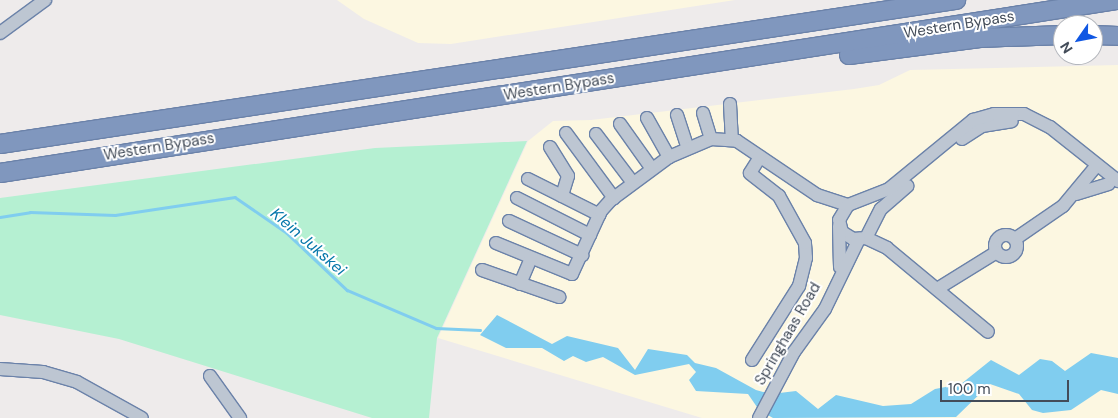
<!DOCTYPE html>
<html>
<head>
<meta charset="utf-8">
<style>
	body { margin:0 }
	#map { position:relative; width:1118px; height:418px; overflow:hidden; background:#eeebeb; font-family:"DM Sans",sans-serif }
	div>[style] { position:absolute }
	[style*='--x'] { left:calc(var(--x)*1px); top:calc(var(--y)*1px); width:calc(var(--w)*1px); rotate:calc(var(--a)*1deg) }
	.commercial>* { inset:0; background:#fcf7e1 }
	.green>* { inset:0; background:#b5f0d2 }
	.water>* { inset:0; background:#80cdef }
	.stream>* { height:2.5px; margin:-1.25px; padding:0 1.25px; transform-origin:1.25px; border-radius:1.25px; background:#80cdef }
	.roads { filter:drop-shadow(1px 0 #6b82a9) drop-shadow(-1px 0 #6b82a9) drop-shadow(0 1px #6b82a9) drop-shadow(0 -1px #6b82a9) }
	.minor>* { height:12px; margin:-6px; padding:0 6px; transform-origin:6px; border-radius:6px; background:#bdc6d2 }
	.minor>.ring { margin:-6px; padding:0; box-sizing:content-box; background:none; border:12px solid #bdc6d2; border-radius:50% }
	.highway>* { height:18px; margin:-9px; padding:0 9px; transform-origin:9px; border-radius:9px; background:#8097be }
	span { translate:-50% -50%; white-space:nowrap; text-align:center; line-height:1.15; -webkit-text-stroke:4px #fff; paint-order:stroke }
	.street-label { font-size:15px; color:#434c59 }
	.water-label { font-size:16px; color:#0577aa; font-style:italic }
	.north { position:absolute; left:1053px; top:15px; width:50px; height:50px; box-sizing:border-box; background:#fff; border:1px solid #b4b7bd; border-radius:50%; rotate:237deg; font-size:14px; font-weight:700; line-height:20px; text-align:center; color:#434c59 }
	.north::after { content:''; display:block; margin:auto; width:18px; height:22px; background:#1057e3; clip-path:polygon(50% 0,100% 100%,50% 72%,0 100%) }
	.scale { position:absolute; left:940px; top:380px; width:129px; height:22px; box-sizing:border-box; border:2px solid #434c59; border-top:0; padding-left:6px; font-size:15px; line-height:18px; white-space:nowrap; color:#434c59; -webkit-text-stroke:4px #fff; paint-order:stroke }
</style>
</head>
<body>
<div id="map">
	<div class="commercial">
		<div style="clip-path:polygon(337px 0,735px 0,451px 44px,418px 43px,364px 19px)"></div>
		<div style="clip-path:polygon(1118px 65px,1118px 418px,702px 418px,438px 338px,528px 141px,553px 121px,591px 120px,854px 89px,879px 85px,910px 70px)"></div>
	</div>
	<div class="green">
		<div style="clip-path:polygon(527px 141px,437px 338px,429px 418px,372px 418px,119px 339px,0 315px,0 198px,375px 148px)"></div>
	</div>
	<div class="water">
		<div style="clip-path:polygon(497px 315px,552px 344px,567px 336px,618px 348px,635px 370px,648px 349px,687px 355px,695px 363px,716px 368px,756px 390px,771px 394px,796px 391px,818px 409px,836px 395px,883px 406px,911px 404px,935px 389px,961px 384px,991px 360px,1019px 375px,1040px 359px,1052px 361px,1065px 371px,1091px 353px,1118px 358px,1118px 394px,1101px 390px,1071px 410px,1043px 413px,1032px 410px,1019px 394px,990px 384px,956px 417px,773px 418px,759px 410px,748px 394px,696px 391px,689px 380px,696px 372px,689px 364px,635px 375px,603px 357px,586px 362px,573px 356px,564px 361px,542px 348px,506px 348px,480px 335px)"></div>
	</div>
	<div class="stream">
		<div style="--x:0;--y:217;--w:30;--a:-9"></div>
		<div style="--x:30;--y:212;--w:85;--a:2"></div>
		<div style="--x:115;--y:215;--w:121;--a:-8.5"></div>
		<div style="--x:235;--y:197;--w:63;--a:34.7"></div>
		<div style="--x:287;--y:233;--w:83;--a:43.5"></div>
		<div style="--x:347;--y:290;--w:97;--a:23.1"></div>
		<div style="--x:436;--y:328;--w:44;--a:2.6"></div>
	</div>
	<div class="roads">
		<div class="minor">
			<div style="--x:0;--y:33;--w:56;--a:-36.3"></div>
			<div style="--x:730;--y:104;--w:35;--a:87"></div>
			<div style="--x:703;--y:113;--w:27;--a:73"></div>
			<div style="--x:677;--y:115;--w:35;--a:72"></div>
			<div style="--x:647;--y:118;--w:45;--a:60.6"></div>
			<div style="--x:620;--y:124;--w:55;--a:54.6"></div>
			<div style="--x:566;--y:133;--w:81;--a:53.6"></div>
			<div style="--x:596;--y:134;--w:61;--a:52.9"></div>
			<div style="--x:962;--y:139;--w:24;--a:-33"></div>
			<div style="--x:982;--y:126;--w:30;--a:-9"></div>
			<div style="--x:550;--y:147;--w:34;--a:58"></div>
			<div style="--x:568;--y:176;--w:21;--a:107"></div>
			<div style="--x:528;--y:179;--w:80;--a:26.6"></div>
			<div style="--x:1076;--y:194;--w:34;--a:-17"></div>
			<div style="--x:517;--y:198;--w:82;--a:26.9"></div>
			<div style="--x:848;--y:205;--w:17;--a:121"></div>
			<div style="--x:839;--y:220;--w:12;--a:76"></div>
			<div style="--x:842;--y:232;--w:13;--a:32"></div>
			<div style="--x:853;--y:239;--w:13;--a:-4"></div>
			<div style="--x:866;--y:238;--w:33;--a:-63"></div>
			<div style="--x:881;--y:209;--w:35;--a:-41"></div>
			<div style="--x:509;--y:221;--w:81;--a:25"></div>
			<div style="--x:839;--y:226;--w:41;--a:88.6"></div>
			<div class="ring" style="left:995px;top:235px;width:10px;height:10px"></div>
			<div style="--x:866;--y:238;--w:23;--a:25"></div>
			<div style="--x:887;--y:248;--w:131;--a:39.7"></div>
			<div style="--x:1015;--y:239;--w:58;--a:-34.5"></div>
			<div style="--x:1063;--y:206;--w:53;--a:-50.3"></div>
			<div style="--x:496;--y:243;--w:82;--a:22.2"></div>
			<div style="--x:572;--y:274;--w:69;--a:-65.3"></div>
			<div style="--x:601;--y:211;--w:15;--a:-48"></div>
			<div style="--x:611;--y:200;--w:72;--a:-36.6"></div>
			<div style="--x:669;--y:157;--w:46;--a:-23.2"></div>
			<div style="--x:711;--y:139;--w:26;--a:4"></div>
			<div style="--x:737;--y:141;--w:97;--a:34"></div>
			<div style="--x:817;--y:195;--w:33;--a:18"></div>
			<div style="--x:848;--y:205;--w:44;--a:-21.3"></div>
			<div style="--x:889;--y:189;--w:109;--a:-39.4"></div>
			<div style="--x:973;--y:120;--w:22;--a:-16"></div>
			<div style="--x:994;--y:114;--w:30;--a:0"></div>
			<div style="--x:1024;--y:114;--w:29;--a:27"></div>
			<div style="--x:1050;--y:127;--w:87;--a:38.5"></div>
			<div style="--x:482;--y:270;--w:82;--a:19.3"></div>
			<div style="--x:520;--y:284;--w:28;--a:-67"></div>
			<div style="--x:937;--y:289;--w:70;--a:-31.7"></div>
			<div style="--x:752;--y:360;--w:88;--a:-57.6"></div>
			<div style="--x:799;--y:286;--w:29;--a:-76"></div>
			<div style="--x:806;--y:258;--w:15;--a:-94"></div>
			<div style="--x:805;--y:243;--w:54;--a:-119"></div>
			<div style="--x:779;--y:196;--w:37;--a:-142"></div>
			<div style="--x:750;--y:173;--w:19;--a:-58"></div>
			<div style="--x:0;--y:369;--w:43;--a:4"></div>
			<div style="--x:43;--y:372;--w:35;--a:16"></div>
			<div style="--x:77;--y:382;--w:74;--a:29"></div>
			<div style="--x:210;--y:376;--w:52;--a:54.5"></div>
			<div style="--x:759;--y:418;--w:75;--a:-62.1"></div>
			<div style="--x:794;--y:352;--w:53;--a:-54.2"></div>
			<div style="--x:825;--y:309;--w:78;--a:-64.1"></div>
		</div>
		<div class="highway">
			<div style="--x:1093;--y:35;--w:25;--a:2"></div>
			<div style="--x:849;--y:55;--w:132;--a:-7.4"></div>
			<div style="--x:980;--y:38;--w:83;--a:-2.1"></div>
			<div style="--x:0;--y:144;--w:967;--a:-8.57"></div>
			<div style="--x:0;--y:173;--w:1131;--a:-8.8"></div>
		</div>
	</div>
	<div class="street-label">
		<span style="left:959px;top:25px;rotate:-9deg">Western Bypass</span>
		<span style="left:559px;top:87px;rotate:-9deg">Western Bypass</span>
		<span style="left:159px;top:147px;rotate:-9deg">Western Bypass</span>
		<span style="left:788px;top:334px;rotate:-60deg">Springhaas Road</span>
	</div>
	<div class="water-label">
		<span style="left:308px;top:242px;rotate:41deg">Klein Jukskei</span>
	</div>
	<div class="north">N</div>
	<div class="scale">100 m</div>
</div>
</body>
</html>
